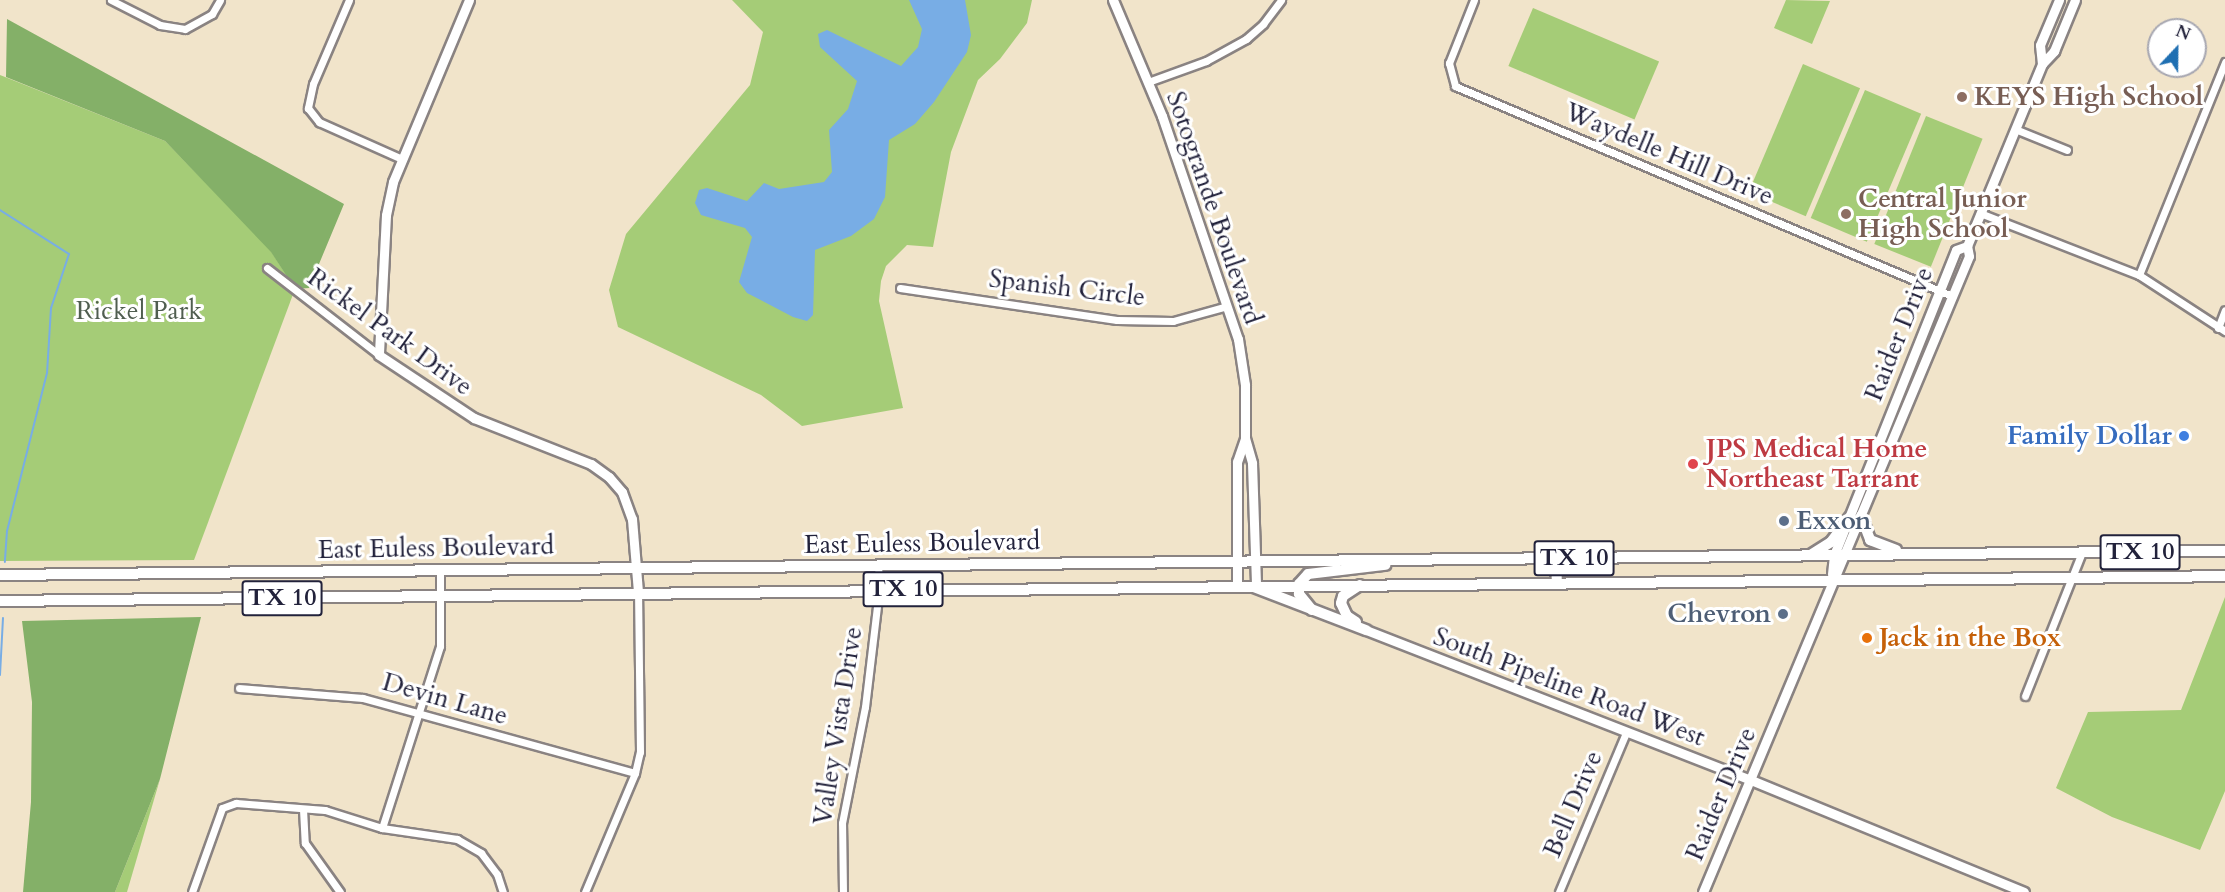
<!DOCTYPE html>
<html>
<head>
<meta charset="utf-8">
<style>
	body { margin:0 }
	#map { position:relative; width:2225px; height:892px; overflow:hidden; background:#f1e4ca; font-family:Cardo,serif }
	div>[style] { position:absolute }
	[style*='--x'] { left:calc(var(--x)*1px); top:calc(var(--y)*1px); width:calc(var(--w)*1px); rotate:calc(var(--a)*1deg) }
	.green>* { inset:0; background:#a5cc77; transform-origin:0 0 }
	.forest>* { inset:0; background:#84b068 }
	.water>* { inset:0; background:#78ade5 }
	.stream>* { height:2px; margin:-1px; padding:0 1px; transform-origin:1px; border-radius:1px; background:#78ade5 }
	.roads { filter:drop-shadow(2px 0 #8a8382) drop-shadow(-2px 0 #8a8382) drop-shadow(0 2px #8a8382) drop-shadow(0 -2px #8a8382) }
	.street>* { height:7px; margin:-3.5px; padding:0 3.5px; transform-origin:3.5px; border-radius:3.5px; background:#fff }
	.secondary>* { height:9px; margin:-4.5px; padding:0 4.5px; transform-origin:4.5px; border-radius:4.5px; background:#fff }
	.primary>* { height:10px; margin:-5px; padding:0 5px; transform-origin:5px; border-radius:5px; background:#fff }
	.dots>* { width:16px; height:16px; translate:-50% -50%; box-sizing:border-box; border:3px solid #fff; border-radius:50% }
	span { translate:-50% -50%; white-space:nowrap; text-align:center; line-height:1.15; -webkit-text-stroke:6px #fff; paint-order:stroke }
	.shield-label span { padding:2px 4px; background:#fff; border:2px solid; border-radius:4px; -webkit-text-stroke-width:0 }
	.shield-label { font-size:24px; color:#22223b; font-weight:700 }
	.education-label { font-size:26px; color:#785e54; font-weight:700 }
	.left { translate:0 -50%; text-align:left }
	.street-label { font-size:26px; color:#22223b }
	.park-label { font-size:26px; color:#505e50 }
	.shop-label { font-size:26px; color:#366cbe; font-weight:700 }
	.right { translate:-100% -50%; text-align:right }
	.health-label { font-size:26px; color:#be3a42; font-weight:700 }
	.service-label { font-size:26px; color:#4e5e75; font-weight:700 }
	.food-label { font-size:26px; color:#c56008; font-weight:700 }
	.north { position:absolute; left:2147px; top:18px; width:60px; height:60px; box-sizing:border-box; background:#fff; border:2px solid #a7a7b1; border-radius:50%; rotate:22deg; font-size:16px; font-weight:700; line-height:24px; text-align:center; color:#22223b }
	.north::after { content:''; display:block; margin:auto; width:21px; height:27px; background:#1f6fb2; clip-path:polygon(50% 0,100% 100%,50% 72%,0 100%) }
</style>
</head>
<body>
<div id="map">
	<div class="green">
		<div style="clip-path:polygon(732px 0,1032px 0,1027px 23px,1000px 59px,978px 80px,951px 152px,933px 247px,907px 245px,886px 266px,881px 281px,879px 301px,903px 408px,802px 426px,761px 395px,618px 327px,609px 290px,626px 234px,750px 85px,763px 32px)"></div>
		<div style="clip-path:polygon(1786px 0,1830px 1px,1812px 44px,1774px 28px)"></div>
		<div style="left:1533px;top:8px;width:137px;height:63px;rotate:23deg"></div>
		<div style="left:1803px;top:64px;width:62px;height:139px;rotate:23deg"></div>
		<div style="clip-path:polygon(0 75px,165px 141px,269px 248px,295px 289px,194px 560px,0 561px)"></div>
		<div style="left:1865px;top:90px;width:61px;height:139px;rotate:23deg"></div>
		<div style="left:1926px;top:116px;width:61px;height:138px;rotate:22deg"></div>
		<div style="clip-path:polygon(2225px 597px,2225px 791px,2200px 850px,2112px 817px,2056px 788px,2088px 712px,2181px 710px)"></div>
		<div style="clip-path:polygon(160px 779px,127px 892px,115px 892px)"></div>
	</div>
	<div class="forest">
		<div style="clip-path:polygon(7px 19px,344px 204px,309px 288px,295px 289px,271px 252px,165px 141px,6px 77px)"></div>
		<div style="clip-path:polygon(201px 617px,160px 779px,115px 892px,23px 892px,31px 802px,32px 702px,22px 621px)"></div>
	</div>
	<div class="water">
		<div style="clip-path:polygon(909px 0,965px 0,971px 35px,967px 52px,934px 102px,915px 124px,889px 140px,885px 197px,874px 219px,851px 236px,815px 250px,813px 315px,807px 321px,793px 317px,747px 293px,739px 282px,752px 237px,745px 228px,701px 215px,695px 203px,699px 190px,707px 188px,747px 201px,764px 183px,779px 189px,824px 182px,832px 172px,829px 130px,848px 109px,857px 81px,820px 47px,818px 34px,827px 30px,901px 66px,918px 47px,922px 29px)"></div>
	</div>
	<div class="stream">
		<div style="--x:0;--y:210;--w:82;--a:32.5"></div>
		<div style="--x:69;--y:254;--w:57;--a:108.4"></div>
		<div style="--x:51;--y:308;--w:65;--a:93.5"></div>
		<div style="--x:47;--y:373;--w:163;--a:104.2"></div>
		<div style="--x:7;--y:531;--w:31;--a:94"></div>
		<div style="--x:0;--y:675;--w:57;--a:-87"></div>
	</div>
	<div class="roads">
		<div class="street">
			<div style="--x:111;--y:0;--w:55;--a:27"></div>
			<div style="--x:160;--y:25;--w:25;--a:9"></div>
			<div style="--x:185;--y:29;--w:31;--a:-29"></div>
			<div style="--x:212;--y:14;--w:16;--a:-60"></div>
			<div style="--x:349;--y:0;--w:91;--a:113.2"></div>
			<div style="--x:313;--y:84;--w:25;--a:102"></div>
			<div style="--x:308;--y:108;--w:18;--a:52"></div>
			<div style="--x:319;--y:122;--w:89;--a:24"></div>
			<div style="--x:1474;--y:0;--w:68;--a:111.6"></div>
			<div style="--x:1449;--y:63;--w:24;--a:75"></div>
			<div style="--x:1455;--y:86;--w:540;--a:22.91"></div>
			<div style="--x:1148;--y:82;--w:62;--a:-19.9"></div>
			<div style="--x:1206;--y:61;--w:46;--a:-28.8"></div>
			<div style="--x:1246;--y:39;--w:23;--a:-41"></div>
			<div style="--x:1263;--y:24;--w:30;--a:-53"></div>
			<div style="--x:2015;--y:129;--w:56;--a:22"></div>
			<div style="--x:1980;--y:213;--w:171;--a:21.3"></div>
			<div style="--x:2139;--y:275;--w:103;--a:33.1"></div>
			<div style="--x:267;--y:268;--w:142;--a:37.8"></div>
			<div style="--x:2139;--y:275;--w:230;--a:-68"></div>
			<div style="--x:900;--y:288;--w:219;--a:8.4"></div>
			<div style="--x:1117;--y:320;--w:56;--a:1"></div>
			<div style="--x:1173;--y:321;--w:56;--a:-15.5"></div>
			<div style="--x:2218;--y:328;--w:19;--a:-69"></div>
			<div style="--x:239;--y:688;--w:124;--a:4.6"></div>
			<div style="--x:363;--y:698;--w:282;--a:15.4"></div>
			<div style="--x:2025;--y:696;--w:155;--a:-68.4"></div>
			<div style="--x:303;--y:809;--w:34;--a:87"></div>
			<div style="--x:305;--y:843;--w:60;--a:54.5"></div>
			<div style="--x:382;--y:828;--w:191;--a:-72.3"></div>
			<div style="--x:440;--y:646;--w:75;--a:-90"></div>
			<div style="--x:192;--y:892;--w:89;--a:-70.3"></div>
			<div style="--x:222;--y:808;--w:15;--a:-20"></div>
			<div style="--x:236;--y:803;--w:89;--a:4.5"></div>
			<div style="--x:325;--y:810;--w:60;--a:17.5"></div>
			<div style="--x:382;--y:828;--w:76;--a:8.3"></div>
			<div style="--x:457;--y:839;--w:28;--a:30"></div>
			<div style="--x:481;--y:853;--w:26;--a:53"></div>
			<div style="--x:497;--y:874;--w:19;--a:72"></div>
			<div style="--x:585;--y:892;--w:129;--a:-67.2"></div>
			<div style="--x:635;--y:773;--w:22;--a:-77"></div>
			<div style="--x:640;--y:752;--w:160;--a:-90.7"></div>
			<div style="--x:843;--y:892;--w:69;--a:-90.8"></div>
			<div style="--x:842;--y:823;--w:118;--a:-78.8"></div>
			<div style="--x:865;--y:707;--w:119;--a:-83.2"></div>
			<div style="--x:879;--y:589;--w:23;--a:-92"></div>
			<div style="--x:1559;--y:892;--w:173;--a:-67.2"></div>
		</div>
		<div class="secondary">
			<div style="--x:469;--y:0;--w:197;--a:112.7"></div>
			<div style="--x:393;--y:182;--w:34;--a:102"></div>
			<div style="--x:386;--y:215;--w:140;--a:92.9"></div>
			<div style="--x:379;--y:355;--w:114;--a:33.6"></div>
			<div style="--x:474;--y:418;--w:126;--a:21.5"></div>
			<div style="--x:591;--y:464;--w:22;--a:36"></div>
			<div style="--x:609;--y:477;--w:20;--a:49"></div>
			<div style="--x:622;--y:492;--w:29;--a:70"></div>
			<div style="--x:632;--y:519;--w:73;--a:85.3"></div>
			<div style="--x:1113;--y:0;--w:126;--a:67.1"></div>
			<div style="--x:1162;--y:116;--w:236;--a:71.2"></div>
			<div style="--x:1238;--y:339;--w:47;--a:81.3"></div>
			<div style="--x:1245;--y:385;--w:53;--a:90"></div>
			<div style="--x:1245;--y:438;--w:26;--a:74"></div>
			<div style="--x:1252;--y:463;--w:122;--a:88.1"></div>
			<div style="--x:2042;--y:64;--w:19;--a:-96"></div>
			<div style="--x:2040;--y:45;--w:49;--a:-67.1"></div>
			<div style="--x:1832;--y:574;--w:19;--a:-84"></div>
			<div style="--x:1834;--y:555;--w:328;--a:-68.2"></div>
			<div style="--x:1956;--y:250;--w:12;--a:-20"></div>
			<div style="--x:1237;--y:585;--w:123;--a:-90"></div>
			<div style="--x:1237;--y:462;--w:24;--a:-71"></div>
			<div style="--x:1366;--y:630;--w:413;--a:21.3"></div>
			<div style="--x:1751;--y:780;--w:295;--a:22.3"></div>
			<div style="--x:1703;--y:892;--w:689;--a:-67.3"></div>
			<div style="--x:1969;--y:256;--w:10;--a:-101"></div>
			<div style="--x:1967;--y:246;--w:197;--a:-67.6"></div>
			<div style="--x:2042;--y:64;--w:18;--a:-47"></div>
			<div style="--x:2054;--y:51;--w:55;--a:-67.6"></div>
		</div>
		<div class="primary">
			<div style="--x:1861;--y:516;--w:26;--a:69"></div>
			<div style="--x:1870;--y:540;--w:28;--a:21"></div>
			<div style="--x:1812;--y:554;--w:22;--a:-32"></div>
			<div style="--x:1831;--y:542;--w:31;--a:-53"></div>
			<div style="--x:1556;--y:558;--w:25;--a:88"></div>
			<div style="--x:0;--y:575;--w:2225;--a:-0.62"></div>
			<div style="--x:1254;--y:587;--w:120;--a:21"></div>
			<div style="--x:0;--y:601;--w:2225;--a:-0.64"></div>
			<div style="--x:1312;--y:610;--w:21;--a:-129"></div>
			<div style="--x:1299;--y:594;--w:10;--a:-90"></div>
			<div style="--x:1299;--y:584;--w:13;--a:-48"></div>
			<div style="--x:1308;--y:574;--w:78;--a:-6.7"></div>
			<div style="--x:1356;--y:622;--w:11;--a:-146"></div>
			<div style="--x:1347;--y:616;--w:14;--a:-115"></div>
			<div style="--x:1341;--y:603;--w:7;--a:-74"></div>
			<div style="--x:1343;--y:596;--w:20;--a:-33"></div>
		</div>
	</div>
	<div class="dots">
		<div style="left:1962px;top:97px;background:#8d6e63"></div>
		<div style="left:1846px;top:214px;background:#8d6e63"></div>
		<div style="left:2184px;top:436px;background:#3f7fe0"></div>
		<div style="left:1693px;top:464px;background:#e0444e"></div>
		<div style="left:1784px;top:521px;background:#5c6f8a"></div>
		<div style="left:1783px;top:614px;background:#5c6f8a"></div>
		<div style="left:1867px;top:638px;background:#e8710a"></div>
	</div>
	<div class="shield-label">
		<span style="left:2140px;top:552px">TX 10</span>
		<span style="left:1574px;top:558px">TX 10</span>
		<span style="left:903px;top:589px">TX 10</span>
		<span style="left:282px;top:598px">TX 10</span>
	</div>
	<div class="education-label">
		<span class="left" style="left:1974px;top:97px">KEYS High School</span>
		<span class="left" style="left:1858px;top:214px">Central Junior<br>High School</span>
	</div>
	<div class="street-label">
		<span style="left:1669px;top:154px;rotate:23deg">Waydelle Hill Drive</span>
		<span style="left:1214px;top:208px;rotate:71deg">Sotogrande Boulevard</span>
		<span style="left:1067px;top:288px;rotate:7deg">Spanish Circle</span>
		<span style="left:390px;top:332px;rotate:36deg">Rickel Park Drive</span>
		<span style="left:1899px;top:334px;rotate:-68deg">Raider Drive</span>
		<span style="left:922px;top:543px;rotate:-1deg">East Euless Boulevard</span>
		<span style="left:436px;top:548px;rotate:-1deg">East Euless Boulevard</span>
		<span style="left:1569px;top:687px;rotate:21deg">South Pipeline Road West</span>
		<span style="left:445px;top:699px;rotate:16deg">Devin Lane</span>
		<span style="left:838px;top:726px;rotate:-81deg">Valley Vista Drive</span>
		<span style="left:1721px;top:794px;rotate:-67deg">Raider Drive</span>
		<span style="left:1573px;top:804px;rotate:-67deg">Bell Drive</span>
	</div>
	<div class="park-label">
		<span style="left:139px;top:311px">Rickel Park</span>
	</div>
	<div class="shop-label">
		<span class="right" style="left:2172px;top:436px">Family Dollar</span>
	</div>
	<div class="health-label">
		<span class="left" style="left:1706px;top:464px">JPS Medical Home<br>Northeast Tarrant</span>
	</div>
	<div class="service-label">
		<span class="left" style="left:1796px;top:521px">Exxon</span>
		<span class="right" style="left:1771px;top:614px">Chevron</span>
	</div>
	<div class="food-label">
		<span class="left" style="left:1879px;top:638px">Jack in the Box</span>
	</div>
	<div class="north">N</div>
</div>
</body>
</html>
